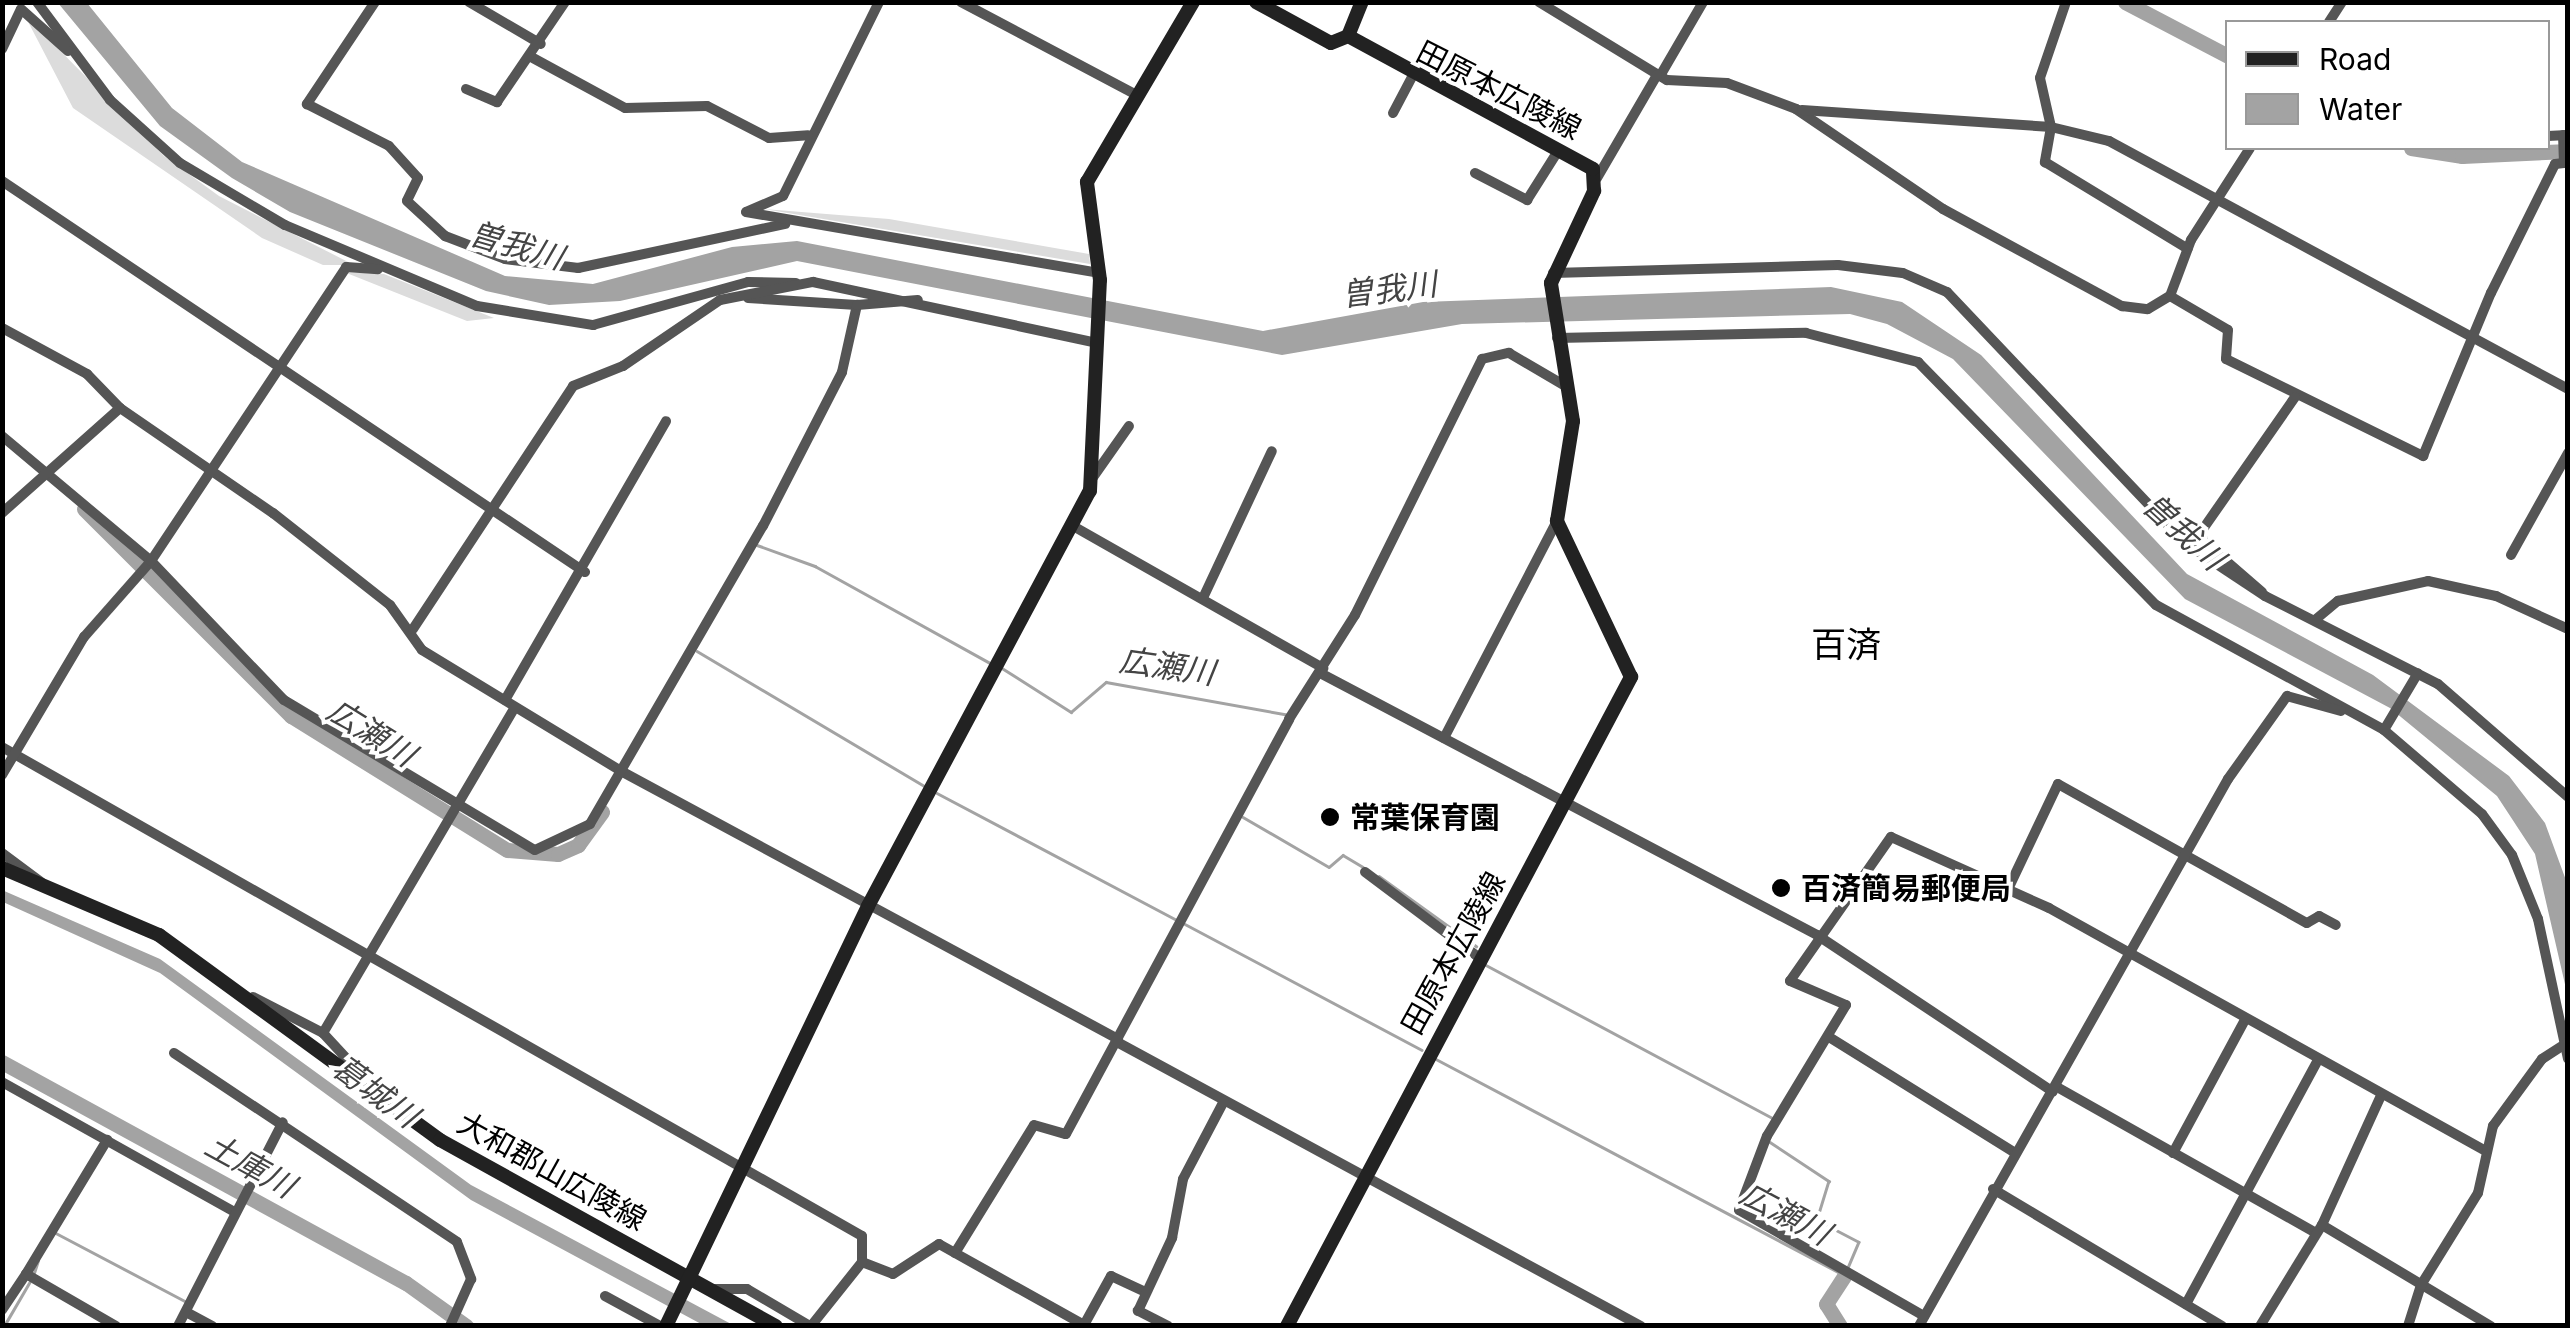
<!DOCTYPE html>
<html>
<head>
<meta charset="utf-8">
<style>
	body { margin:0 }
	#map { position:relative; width:2570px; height:1328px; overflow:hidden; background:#fff; font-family:Inter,"Noto Sans JP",sans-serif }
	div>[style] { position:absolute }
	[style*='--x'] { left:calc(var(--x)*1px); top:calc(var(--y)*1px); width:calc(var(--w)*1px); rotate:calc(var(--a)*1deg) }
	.green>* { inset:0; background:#dcdcdc }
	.water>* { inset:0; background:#a3a3a3 }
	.stream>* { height:2.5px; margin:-1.25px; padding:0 1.25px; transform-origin:1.25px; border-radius:1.25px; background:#a3a3a3 }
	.river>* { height:15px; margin:-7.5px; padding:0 7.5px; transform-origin:7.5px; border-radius:7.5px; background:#a3a3a3 }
	.street>* { height:10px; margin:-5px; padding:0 5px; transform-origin:5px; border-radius:5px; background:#555 }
	.secondary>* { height:14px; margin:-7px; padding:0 7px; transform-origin:7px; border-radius:7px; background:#222 }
	.dots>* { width:28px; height:28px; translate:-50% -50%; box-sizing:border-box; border:5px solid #fff; border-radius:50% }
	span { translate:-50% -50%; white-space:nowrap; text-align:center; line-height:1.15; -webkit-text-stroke:8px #fff; paint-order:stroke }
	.street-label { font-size:30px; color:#000 }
	.poi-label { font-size:30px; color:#000; font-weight:700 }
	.left { translate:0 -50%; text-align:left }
	.water-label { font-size:32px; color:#444; font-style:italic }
	.quarter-label { font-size:35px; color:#000 }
	.frame { position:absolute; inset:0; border:5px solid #000; pointer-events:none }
	.legend { position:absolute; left:2225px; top:20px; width:325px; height:130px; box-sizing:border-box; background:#fff; border:2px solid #999; margin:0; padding:12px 18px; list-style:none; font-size:30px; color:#000 }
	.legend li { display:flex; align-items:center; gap:20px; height:50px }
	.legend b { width:50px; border:2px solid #999 }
</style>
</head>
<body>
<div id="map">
	<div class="green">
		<div style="clip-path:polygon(24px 14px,164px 156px,219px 196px,354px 265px,323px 265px,262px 238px,73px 108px)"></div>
		<div style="clip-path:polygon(764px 209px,889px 219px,1089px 254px,1090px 264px)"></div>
		<div style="clip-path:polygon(344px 272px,384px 274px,494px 318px,467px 321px)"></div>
	</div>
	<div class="water">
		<div style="clip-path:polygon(58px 3px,87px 3px,172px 108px,242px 162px,505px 276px,593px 284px,732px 247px,797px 241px,1263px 331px,1423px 302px,1831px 287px,1902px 302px,1981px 355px,2187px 574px,2373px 675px,2509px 776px,2545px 823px,2567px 883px,2567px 993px,2535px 854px,2497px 796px,2390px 708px,2185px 599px,1953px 359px,1887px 324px,1850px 314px,1462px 324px,1282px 355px,797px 261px,620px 301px,549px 305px,486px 291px,290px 212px,232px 178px,160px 126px)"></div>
		<div style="clip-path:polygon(2px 890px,160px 959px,471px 1185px,733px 1325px,703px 1325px,471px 1200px,160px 973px,3px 902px)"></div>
	</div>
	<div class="stream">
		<div style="--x:757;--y:545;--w:62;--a:19.9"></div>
		<div style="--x:815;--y:566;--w:200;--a:29"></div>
		<div style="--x:697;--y:651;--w:266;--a:30.7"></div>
		<div style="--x:1002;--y:668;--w:82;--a:32.5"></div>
		<div style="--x:1071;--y:712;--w:46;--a:-40.6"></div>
		<div style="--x:1106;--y:682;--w:186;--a:10.2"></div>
		<div style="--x:937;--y:793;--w:272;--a:27.9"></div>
		<div style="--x:1243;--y:817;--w:99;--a:30.2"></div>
		<div style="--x:1329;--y:867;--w:18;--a:-41"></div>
		<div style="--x:1343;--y:855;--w:23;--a:31"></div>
		<div style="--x:1379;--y:876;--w:120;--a:35.8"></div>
		<div style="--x:1185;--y:924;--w:268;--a:28"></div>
		<div style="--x:1486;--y:965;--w:327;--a:28.1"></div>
		<div style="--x:1436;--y:1059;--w:462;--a:27.9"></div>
		<div style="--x:1770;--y:1142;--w:71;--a:33.5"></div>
		<div style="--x:1829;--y:1181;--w:41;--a:107.1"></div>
		<div style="--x:1817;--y:1220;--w:47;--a:27.6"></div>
		<div style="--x:1859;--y:1242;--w:28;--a:113"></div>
		<div style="--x:54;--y:1232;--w:148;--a:27.8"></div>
		<div style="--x:33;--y:1276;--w:16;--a:-72"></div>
		<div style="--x:4;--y:1326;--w:50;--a:-59.8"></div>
	</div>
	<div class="river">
		<div style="--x:2125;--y:2;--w:116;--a:27.7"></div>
		<div style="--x:2411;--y:148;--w:52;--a:8.9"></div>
		<div style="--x:2462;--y:156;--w:106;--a:-2.7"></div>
		<div style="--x:84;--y:509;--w:293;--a:45"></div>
		<div style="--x:291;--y:716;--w:254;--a:31.8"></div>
		<div style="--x:507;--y:850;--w:51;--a:4.5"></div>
		<div style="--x:558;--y:854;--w:22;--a:-24"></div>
		<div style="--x:578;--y:845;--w:41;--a:-54"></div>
		<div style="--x:2;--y:1062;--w:460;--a:28.7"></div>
		<div style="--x:406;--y:1283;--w:74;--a:35.6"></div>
		<div style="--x:1840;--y:1326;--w:26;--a:-122"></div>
		<div style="--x:1826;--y:1304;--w:33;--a:-57"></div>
	</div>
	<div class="street">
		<div style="--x:37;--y:2;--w:122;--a:53.3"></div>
		<div style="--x:110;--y:100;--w:94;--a:42"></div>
		<div style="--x:180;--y:163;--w:122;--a:30.6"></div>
		<div style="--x:285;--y:225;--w:208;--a:22.9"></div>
		<div style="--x:477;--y:306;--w:118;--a:9.3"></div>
		<div style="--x:593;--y:325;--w:161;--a:-15.5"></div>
		<div style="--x:748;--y:282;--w:48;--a:1.2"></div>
		<div style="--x:375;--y:2;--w:123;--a:123.7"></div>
		<div style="--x:307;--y:104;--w:92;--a:27.1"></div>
		<div style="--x:389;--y:146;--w:43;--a:47.8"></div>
		<div style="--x:418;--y:178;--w:25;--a:116"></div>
		<div style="--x:407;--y:201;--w:52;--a:42.6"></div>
		<div style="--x:445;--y:236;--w:64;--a:21"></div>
		<div style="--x:505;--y:259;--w:74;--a:7"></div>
		<div style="--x:578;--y:268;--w:212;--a:-12"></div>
		<div style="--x:469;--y:2;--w:83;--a:30.3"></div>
		<div style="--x:879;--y:2;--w:216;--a:116.3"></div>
		<div style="--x:783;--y:196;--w:40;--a:156.6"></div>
		<div style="--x:746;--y:212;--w:358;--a:9.8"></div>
		<div style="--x:961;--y:2;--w:199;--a:27.9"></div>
		<div style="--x:1539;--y:2;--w:150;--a:31.4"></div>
		<div style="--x:1667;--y:80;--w:60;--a:2.9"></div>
		<div style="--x:1727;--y:83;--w:74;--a:20.6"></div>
		<div style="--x:1796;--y:109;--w:178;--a:34.2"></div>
		<div style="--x:1943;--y:209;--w:204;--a:28.5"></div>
		<div style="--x:2122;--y:306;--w:26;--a:7"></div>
		<div style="--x:2148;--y:309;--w:26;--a:-31"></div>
		<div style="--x:2170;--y:296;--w:60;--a:-69.4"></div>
		<div style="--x:2191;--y:240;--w:109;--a:-57.3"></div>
		<div style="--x:2066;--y:2;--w:80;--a:108.9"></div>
		<div style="--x:2040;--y:78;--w:50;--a:77.3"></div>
		<div style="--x:2051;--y:127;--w:36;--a:100"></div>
		<div style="--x:2045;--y:162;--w:167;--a:31.3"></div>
		<div style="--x:2329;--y:22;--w:24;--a:-57"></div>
		<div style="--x:2;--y:49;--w:44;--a:-64.6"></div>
		<div style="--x:21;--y:9;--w:63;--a:41.8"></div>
		<div style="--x:533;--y:58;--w:105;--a:28.5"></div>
		<div style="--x:625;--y:108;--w:82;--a:-1.4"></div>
		<div style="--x:707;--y:106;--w:70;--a:27.3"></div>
		<div style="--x:769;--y:138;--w:39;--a:-4"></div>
		<div style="--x:1660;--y:76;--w:86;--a:-59.8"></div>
		<div style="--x:466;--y:89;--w:34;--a:23"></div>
		<div style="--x:497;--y:102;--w:121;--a:-55.8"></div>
		<div style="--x:1802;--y:110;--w:250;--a:3.9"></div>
		<div style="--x:2051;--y:127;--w:60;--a:13.6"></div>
		<div style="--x:2109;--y:141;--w:522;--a:28.38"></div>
		<div style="--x:1393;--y:113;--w:41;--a:-62.2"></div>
		<div style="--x:2548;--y:136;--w:19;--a:-3"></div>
		<div style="--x:1475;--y:173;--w:59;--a:27.4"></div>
		<div style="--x:1527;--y:200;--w:58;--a:-57.7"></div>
		<div style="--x:1597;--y:178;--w:119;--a:-59.8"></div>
		<div style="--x:2;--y:181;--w:702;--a:33.85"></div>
		<div style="--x:1553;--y:273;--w:285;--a:-1.6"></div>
		<div style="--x:1838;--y:265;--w:65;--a:7"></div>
		<div style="--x:1903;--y:273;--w:48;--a:23.4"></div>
		<div style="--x:1947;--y:292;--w:346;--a:46.5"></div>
		<div style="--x:2185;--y:543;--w:96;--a:33.5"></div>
		<div style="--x:2265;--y:596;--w:194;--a:27"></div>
		<div style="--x:2438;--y:684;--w:172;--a:41"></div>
		<div style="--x:2170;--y:296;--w:67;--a:30.4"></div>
		<div style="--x:2228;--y:330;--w:29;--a:94"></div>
		<div style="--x:2226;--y:359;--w:220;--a:26.2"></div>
		<div style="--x:2423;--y:456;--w:177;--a:-67.4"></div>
		<div style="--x:2491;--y:293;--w:144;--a:-63.6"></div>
		<div style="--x:2555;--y:164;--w:9;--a:-6"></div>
		<div style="--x:2564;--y:163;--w:28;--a:-92"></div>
		<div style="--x:748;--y:298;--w:109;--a:3.7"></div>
		<div style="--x:2;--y:328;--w:97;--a:28.4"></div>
		<div style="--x:87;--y:374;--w:47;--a:45.9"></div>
		<div style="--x:120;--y:408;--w:186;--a:34.5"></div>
		<div style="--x:273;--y:513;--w:149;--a:38.2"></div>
		<div style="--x:390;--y:605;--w:55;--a:54.6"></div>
		<div style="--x:422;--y:650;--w:231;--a:31.3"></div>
		<div style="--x:619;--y:770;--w:567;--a:28.33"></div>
		<div style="--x:1557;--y:338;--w:249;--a:-1.2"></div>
		<div style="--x:1806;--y:333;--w:116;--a:14.5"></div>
		<div style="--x:1918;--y:362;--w:340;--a:45.6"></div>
		<div style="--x:2156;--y:605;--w:260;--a:28.7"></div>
		<div style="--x:2384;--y:730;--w:129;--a:40.6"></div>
		<div style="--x:2482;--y:814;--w:51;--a:53.8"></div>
		<div style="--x:2512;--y:855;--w:69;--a:67.9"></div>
		<div style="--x:2538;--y:919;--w:143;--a:77.9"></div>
		<div style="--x:2;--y:436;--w:194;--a:40"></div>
		<div style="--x:151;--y:561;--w:192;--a:46.3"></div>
		<div style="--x:284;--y:700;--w:292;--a:30.9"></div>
		<div style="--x:535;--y:850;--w:61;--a:-25.3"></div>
		<div style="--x:590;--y:824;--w:345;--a:-59.9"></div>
		<div style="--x:763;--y:526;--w:173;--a:-62.8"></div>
		<div style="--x:842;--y:372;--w:69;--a:-77.4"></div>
		<div style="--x:857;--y:305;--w:61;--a:-4.7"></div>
		<div style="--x:1091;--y:480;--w:66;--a:-54.9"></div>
		<div style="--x:2;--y:513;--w:158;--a:-41.7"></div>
		<div style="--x:1073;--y:526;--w:288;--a:29.6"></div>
		<div style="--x:2511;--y:555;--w:117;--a:-60.8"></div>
		<div style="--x:2262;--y:592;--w:79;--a:-139.1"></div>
		<div style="--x:2202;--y:540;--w:11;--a:-85"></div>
		<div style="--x:2203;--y:529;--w:161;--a:-55.1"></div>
		<div style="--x:1203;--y:598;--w:162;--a:-64.9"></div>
		<div style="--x:2315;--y:620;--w:30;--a:-40"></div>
		<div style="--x:2338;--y:601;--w:92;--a:-12.5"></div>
		<div style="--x:2428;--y:581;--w:70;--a:12.4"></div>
		<div style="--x:2496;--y:596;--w:79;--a:24.6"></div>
		<div style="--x:413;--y:629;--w:291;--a:-56.6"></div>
		<div style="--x:573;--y:386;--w:54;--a:-21.8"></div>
		<div style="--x:623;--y:366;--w:117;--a:-34.2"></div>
		<div style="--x:720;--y:300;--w:95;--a:-11"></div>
		<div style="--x:813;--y:282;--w:290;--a:12.1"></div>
		<div style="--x:1322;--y:674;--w:560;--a:27.8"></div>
		<div style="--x:1817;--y:935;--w:283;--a:33.6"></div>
		<div style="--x:505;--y:700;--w:322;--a:-60"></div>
		<div style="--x:2384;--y:730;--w:66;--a:-59.2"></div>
		<div style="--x:1444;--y:738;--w:245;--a:-62.5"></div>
		<div style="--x:2;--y:747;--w:989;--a:29.62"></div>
		<div style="--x:862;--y:1236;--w:26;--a:90"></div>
		<div style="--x:2;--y:775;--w:161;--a:-59.3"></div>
		<div style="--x:84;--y:637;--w:101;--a:-48.6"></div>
		<div style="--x:151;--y:561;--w:353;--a:-56.4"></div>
		<div style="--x:346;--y:267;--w:32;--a:4"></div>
		<div style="--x:2;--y:853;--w:49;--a:36.6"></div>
		<div style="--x:1365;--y:872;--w:145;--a:36.9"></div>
		<div style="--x:2009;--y:887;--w:114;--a:-64.6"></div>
		<div style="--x:2058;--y:784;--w:285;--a:29.2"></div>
		<div style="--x:2307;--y:923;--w:14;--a:-30"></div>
		<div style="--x:2319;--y:916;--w:19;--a:28"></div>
		<div style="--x:253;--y:997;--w:79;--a:27.2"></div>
		<div style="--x:1829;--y:1037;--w:218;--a:31.9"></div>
		<div style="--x:1117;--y:1042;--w:596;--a:28.46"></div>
		<div style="--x:174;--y:1053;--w:340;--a:33.7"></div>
		<div style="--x:457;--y:1242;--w:40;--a:69"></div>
		<div style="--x:471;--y:1279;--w:51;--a:114.1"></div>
		<div style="--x:2;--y:1082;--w:267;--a:29.2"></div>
		<div style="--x:371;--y:1085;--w:71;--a:-132.7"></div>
		<div style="--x:323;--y:1033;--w:378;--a:-59.5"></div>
		<div style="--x:2057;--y:1087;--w:294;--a:29.4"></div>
		<div style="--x:2173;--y:1153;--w:151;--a:-61.6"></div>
		<div style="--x:1993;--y:1189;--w:267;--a:30.9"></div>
		<div style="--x:2322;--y:1225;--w:197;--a:30.9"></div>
		<div style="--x:955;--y:1253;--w:150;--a:-58.3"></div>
		<div style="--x:1034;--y:1125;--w:33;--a:16"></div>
		<div style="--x:1066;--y:1134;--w:471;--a:-61.7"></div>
		<div style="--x:1289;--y:719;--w:123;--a:-57.6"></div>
		<div style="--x:1355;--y:615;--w:286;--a:-63.6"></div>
		<div style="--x:1482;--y:359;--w:28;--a:-13"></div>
		<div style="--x:1509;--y:353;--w:69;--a:30.3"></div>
		<div style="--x:862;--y:1262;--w:33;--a:21"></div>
		<div style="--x:893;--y:1274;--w:55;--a:-33.1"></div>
		<div style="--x:939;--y:1244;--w:166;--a:29.2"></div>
		<div style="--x:1084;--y:1325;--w:56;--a:-61.1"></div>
		<div style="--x:1111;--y:1276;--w:38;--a:25"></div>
		<div style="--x:26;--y:1274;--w:157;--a:-58.8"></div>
		<div style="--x:711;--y:1289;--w:36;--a:0"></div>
		<div style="--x:747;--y:1289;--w:73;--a:30.4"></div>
		<div style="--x:605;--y:1296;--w:63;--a:28.6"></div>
		<div style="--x:2186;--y:1304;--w:275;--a:-61.6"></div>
		<div style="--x:2;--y:1310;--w:43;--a:-56.3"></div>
		<div style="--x:26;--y:1274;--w:104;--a:30"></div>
		<div style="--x:186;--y:1312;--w:30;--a:28"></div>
		<div style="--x:1924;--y:1316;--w:213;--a:-150.2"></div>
		<div style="--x:1739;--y:1210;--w:79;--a:-69.3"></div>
		<div style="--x:1767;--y:1136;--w:153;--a:-58.9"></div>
		<div style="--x:1846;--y:1005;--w:61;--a:-156.8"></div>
		<div style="--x:1790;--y:981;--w:176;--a:-55"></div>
		<div style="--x:1891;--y:837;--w:173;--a:24.2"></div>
		<div style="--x:2049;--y:908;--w:497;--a:29.1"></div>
		<div style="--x:178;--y:1326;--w:229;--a:-62.8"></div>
		<div style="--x:811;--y:1326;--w:82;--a:-51.4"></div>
		<div style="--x:1168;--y:1326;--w:34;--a:-153"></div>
		<div style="--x:1138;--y:1311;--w:81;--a:-65"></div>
		<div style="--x:1172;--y:1238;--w:60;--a:-79.4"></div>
		<div style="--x:1183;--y:1179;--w:88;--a:-62.3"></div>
		<div style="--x:1919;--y:1326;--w:628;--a:-60.54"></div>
		<div style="--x:2228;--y:779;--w:102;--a:-54.6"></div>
		<div style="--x:2287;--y:696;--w:56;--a:15.5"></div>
		<div style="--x:2260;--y:1326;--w:119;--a:-58.5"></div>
		<div style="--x:2322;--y:1225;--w:140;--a:-65.5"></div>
		<div style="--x:2408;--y:1326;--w:43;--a:-72.4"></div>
		<div style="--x:2421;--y:1285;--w:108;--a:-58.2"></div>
		<div style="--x:2478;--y:1193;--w:69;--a:-77.4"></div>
		<div style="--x:2493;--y:1126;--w:83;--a:-53.8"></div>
		<div style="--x:2542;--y:1059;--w:31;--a:-33"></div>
	</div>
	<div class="secondary">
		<div style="--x:1256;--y:2;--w:85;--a:28.7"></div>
		<div style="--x:1331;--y:43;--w:18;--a:-22"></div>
		<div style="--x:1348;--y:36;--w:37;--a:-68"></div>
		<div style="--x:2;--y:868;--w:171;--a:23.1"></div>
		<div style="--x:159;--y:935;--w:348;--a:36.1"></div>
		<div style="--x:440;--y:1140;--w:384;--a:29"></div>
		<div style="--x:666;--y:1326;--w:466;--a:-64.3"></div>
		<div style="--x:868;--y:906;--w:471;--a:-61.9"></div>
		<div style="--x:1090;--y:491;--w:211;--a:-87.3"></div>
		<div style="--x:1100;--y:280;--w:99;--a:-97.6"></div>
		<div style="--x:1087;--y:182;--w:209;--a:-59.5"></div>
		<div style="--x:1287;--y:1326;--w:735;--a:-62.07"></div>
		<div style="--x:1631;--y:677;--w:173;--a:-115.4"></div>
		<div style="--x:1557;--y:521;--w:101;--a:-80.9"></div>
		<div style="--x:1573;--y:421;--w:140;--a:-99.1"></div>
		<div style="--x:1551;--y:283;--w:102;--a:-64.9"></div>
		<div style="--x:1594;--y:191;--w:22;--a:-93"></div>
		<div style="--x:1593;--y:169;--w:279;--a:-151.5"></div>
	</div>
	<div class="dots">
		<div style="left:1330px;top:817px;background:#000"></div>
		<div style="left:1781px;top:888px;background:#000"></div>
	</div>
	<div class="street-label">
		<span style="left:1499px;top:90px;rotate:27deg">田原本広陵線</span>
		<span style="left:1453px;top:953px;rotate:-61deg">田原本広陵線</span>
		<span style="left:552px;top:1171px;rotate:29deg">大和郡山広陵線</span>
	</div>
	<div class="poi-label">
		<span class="left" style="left:1350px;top:817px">常葉保育園</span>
		<span class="left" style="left:1801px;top:888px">百済簡易郵便局</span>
	</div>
	<div class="water-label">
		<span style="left:516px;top:246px;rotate:16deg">曽我川</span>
		<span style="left:1389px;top:290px;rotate:-7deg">曽我川</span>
		<span style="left:2183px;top:532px;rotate:42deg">曽我川</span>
		<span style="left:1167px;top:667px;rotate:8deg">広瀬川</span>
		<span style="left:371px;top:733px;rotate:32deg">広瀬川</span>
		<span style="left:375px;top:1092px;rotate:36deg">葛城川</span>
		<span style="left:250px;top:1166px;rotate:29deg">土庫川</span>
		<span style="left:1785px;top:1214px;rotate:28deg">広瀬川</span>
	</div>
	<div class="quarter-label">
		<span style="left:1846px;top:644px">百済</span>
	</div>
	<div class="frame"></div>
	<ul class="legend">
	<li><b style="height:12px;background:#222"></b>Road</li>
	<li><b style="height:28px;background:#a3a3a3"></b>Water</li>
	</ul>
</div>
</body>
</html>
